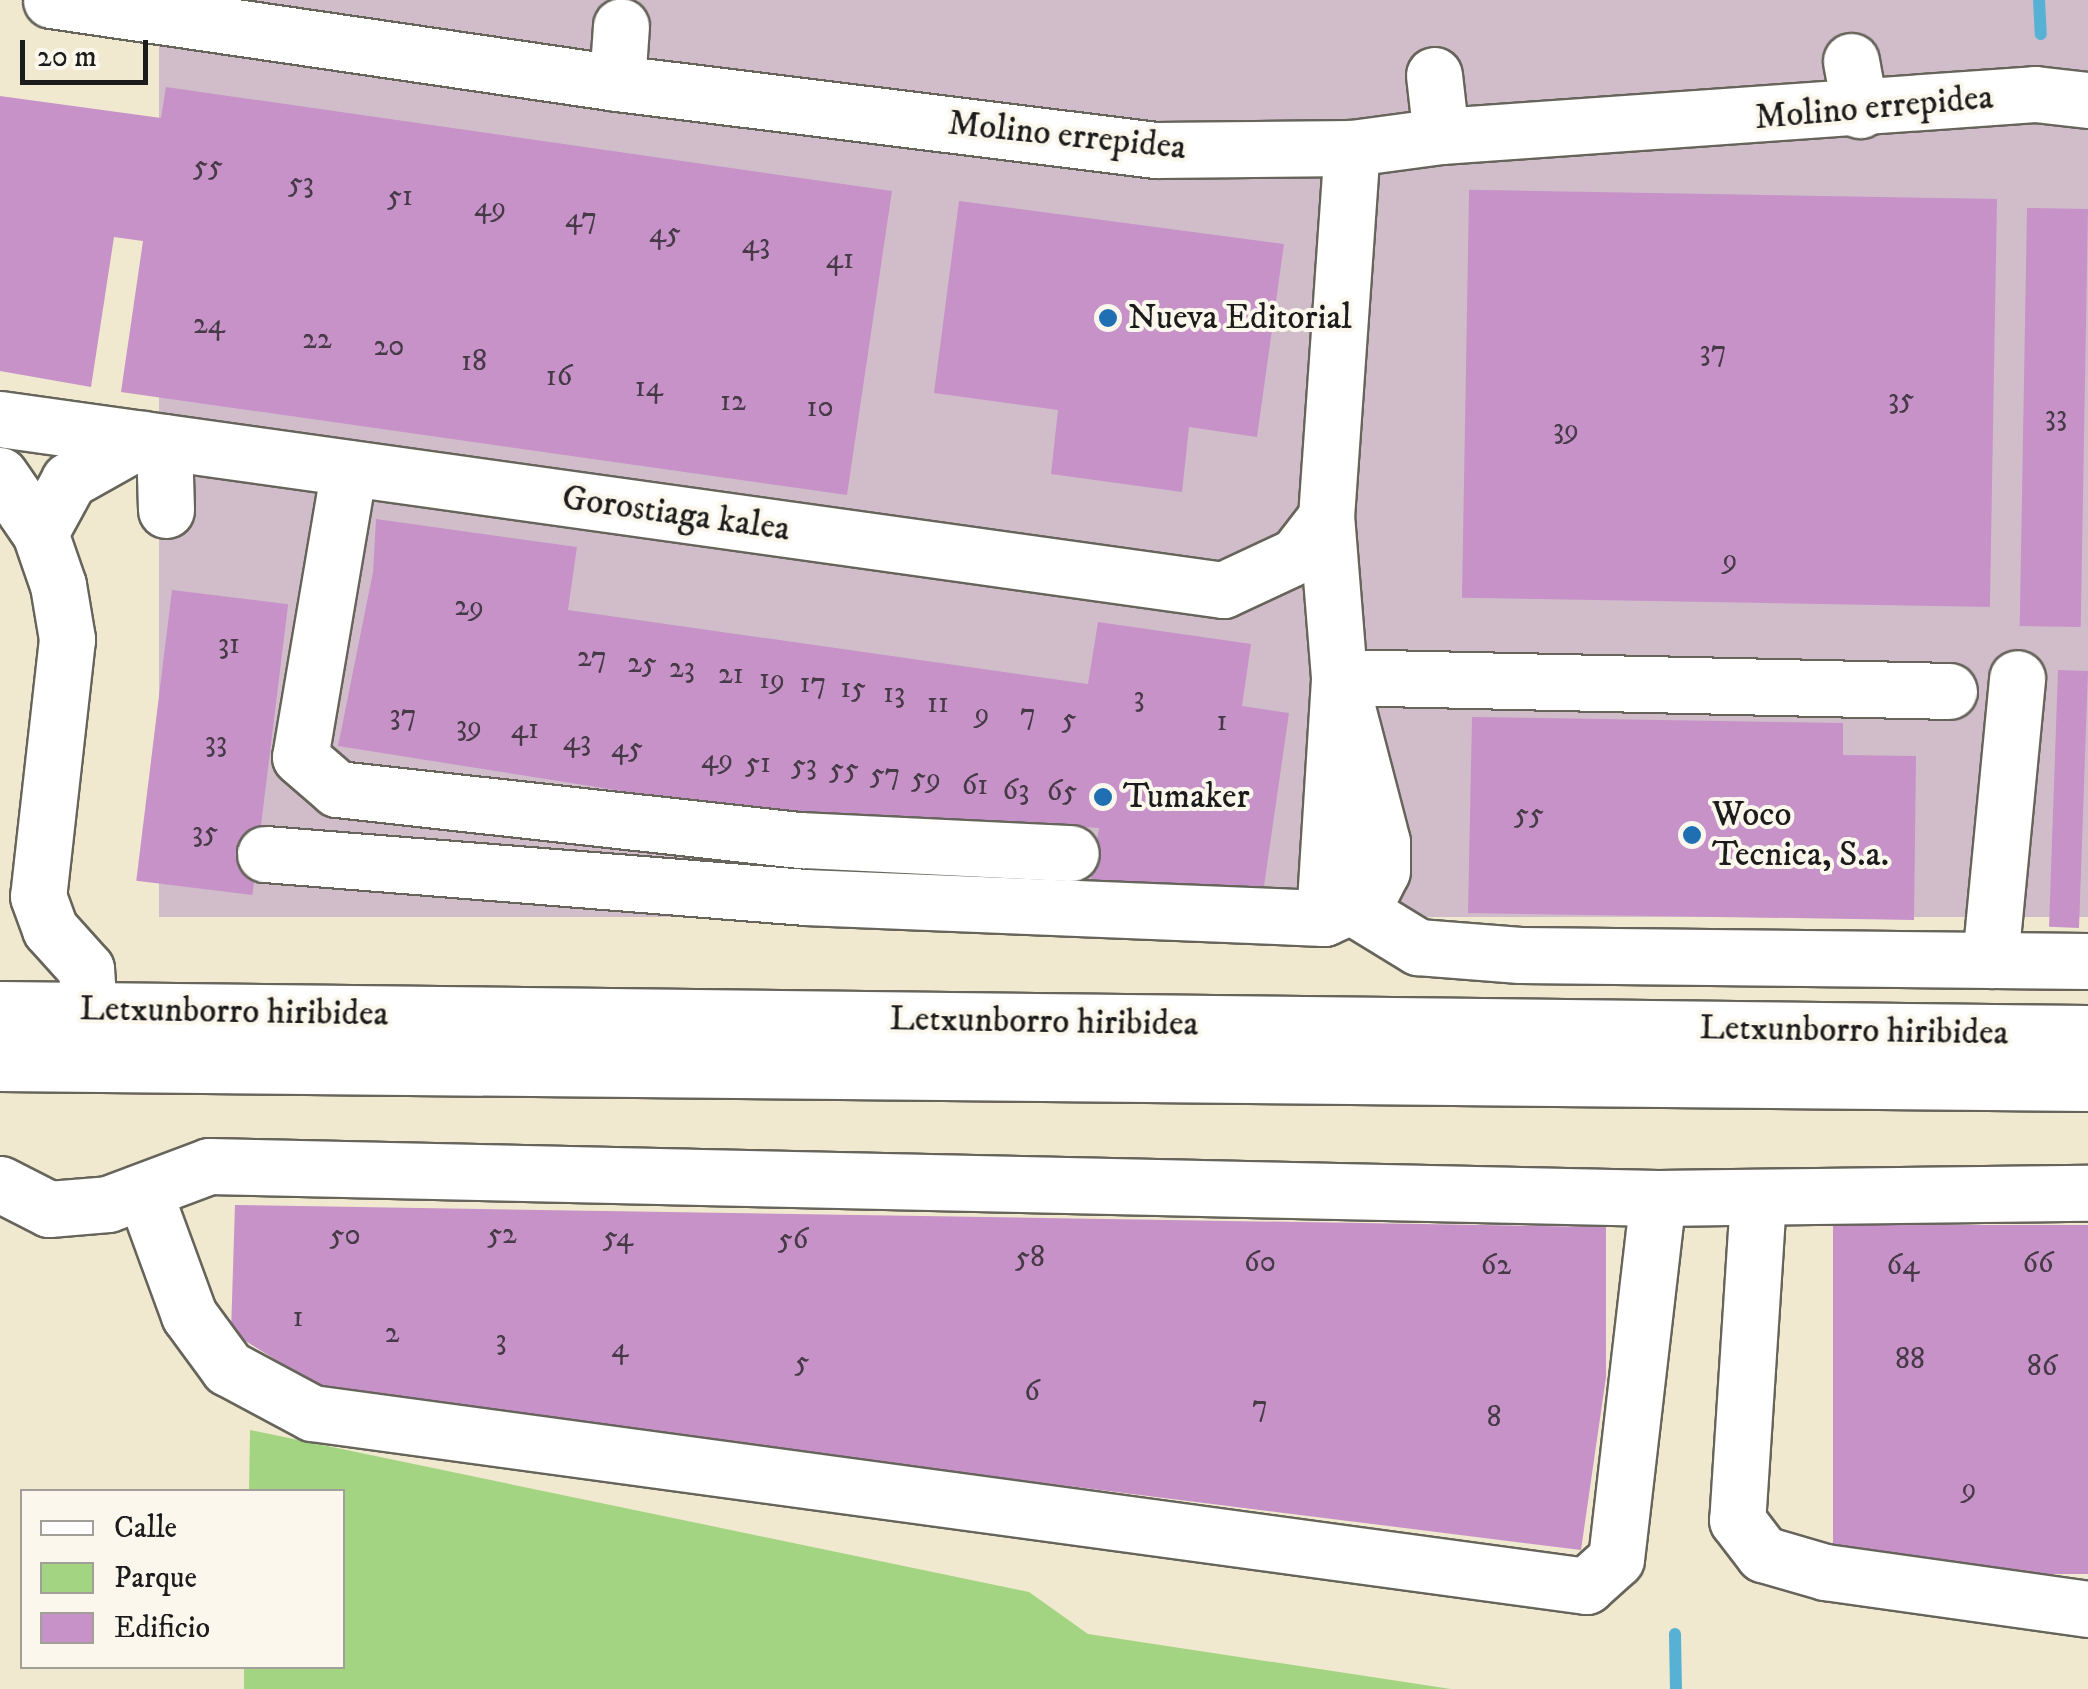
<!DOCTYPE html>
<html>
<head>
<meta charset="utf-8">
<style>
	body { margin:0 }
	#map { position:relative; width:2088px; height:1689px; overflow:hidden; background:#f0e9cf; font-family:"IM FELL DW Pica",serif }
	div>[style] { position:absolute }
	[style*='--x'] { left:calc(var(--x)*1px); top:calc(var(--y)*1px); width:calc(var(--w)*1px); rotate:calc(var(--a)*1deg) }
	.industrial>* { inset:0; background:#d1bdca; transform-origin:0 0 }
	.green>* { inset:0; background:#a3d482 }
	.stream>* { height:12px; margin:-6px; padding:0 6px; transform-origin:6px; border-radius:6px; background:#56b1d4 }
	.building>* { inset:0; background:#c692c8; transform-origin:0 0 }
	.roads { filter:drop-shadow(2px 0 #66645b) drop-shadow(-2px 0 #66645b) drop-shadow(0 2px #66645b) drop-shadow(0 -2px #66645b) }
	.minor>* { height:55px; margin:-27.5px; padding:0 27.5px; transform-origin:27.5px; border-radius:27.5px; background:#fff }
	.major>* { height:55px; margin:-27.5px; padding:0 27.5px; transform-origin:27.5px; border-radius:27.5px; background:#fff }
	.dots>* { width:28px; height:28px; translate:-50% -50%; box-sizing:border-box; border:5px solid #fbf7ec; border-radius:50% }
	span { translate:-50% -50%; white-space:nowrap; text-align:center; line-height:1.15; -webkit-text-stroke:8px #fbf7ec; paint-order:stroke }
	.number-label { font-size:30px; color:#463a47 }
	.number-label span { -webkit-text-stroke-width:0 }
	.street-label { font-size:35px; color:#1c1c1c }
	.poi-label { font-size:35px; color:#1c1c1c }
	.left { translate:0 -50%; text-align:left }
	.legend { position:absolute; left:20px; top:1489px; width:325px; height:180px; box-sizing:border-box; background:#fbf7ec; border:2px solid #a29f99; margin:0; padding:12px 18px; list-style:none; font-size:30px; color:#1c1c1c }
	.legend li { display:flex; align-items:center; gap:20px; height:50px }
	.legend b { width:50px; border:2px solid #a29f99 }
	.scale { position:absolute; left:20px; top:40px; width:128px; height:45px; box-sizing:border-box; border:5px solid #1c1c1c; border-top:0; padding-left:12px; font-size:30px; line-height:35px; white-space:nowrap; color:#1c1c1c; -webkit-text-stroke:8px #fbf7ec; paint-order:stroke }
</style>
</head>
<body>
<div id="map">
	<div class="industrial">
		<div style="left:159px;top:0;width:1929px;height:917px"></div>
	</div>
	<div class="green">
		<div style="clip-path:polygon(250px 1430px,1029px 1592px,1088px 1634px,1451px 1689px,244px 1689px,244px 1667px,342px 1666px,342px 1492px,249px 1491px)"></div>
	</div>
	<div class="stream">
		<div style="--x:2039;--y:0;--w:34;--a:87"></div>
		<div style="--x:1675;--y:1634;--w:55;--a:89"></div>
	</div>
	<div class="building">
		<div style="clip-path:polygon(166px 87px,892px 191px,847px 495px,121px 392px,143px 241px,114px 237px,91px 387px,0 371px,0 96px,161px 118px)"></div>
		<div style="left:1997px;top:199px;width:408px;height:528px;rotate:91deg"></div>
		<div style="clip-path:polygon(959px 201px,1284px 244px,1257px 437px,1189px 427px,1182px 492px,1051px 474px,1058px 410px,934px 393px)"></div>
		<div style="left:2027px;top:208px;width:61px;height:418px;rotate:1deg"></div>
		<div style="clip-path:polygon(376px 519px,577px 547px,568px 610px,1088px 684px,1098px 622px,1251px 644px,1242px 706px,1289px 713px,1262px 900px,1089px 891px,1099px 828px,716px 806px,338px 746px,373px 572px)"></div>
		<div style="left:172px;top:590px;width:117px;height:293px;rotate:7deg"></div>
		<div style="left:2058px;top:670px;width:30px;height:257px;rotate:2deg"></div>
		<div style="clip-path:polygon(1472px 717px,1843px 723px,1843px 755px,1916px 756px,1914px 920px,1468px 913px)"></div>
		<div style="clip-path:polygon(235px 1205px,1606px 1227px,1606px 1377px,1581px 1550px,331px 1394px,231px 1332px)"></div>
		<div style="left:2088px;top:1225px;width:349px;height:255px;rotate:90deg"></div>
	</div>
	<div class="roads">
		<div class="minor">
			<div style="--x:51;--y:0;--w:572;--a:8.34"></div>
			<div style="--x:617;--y:83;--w:543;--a:7.09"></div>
			<div style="--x:1156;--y:150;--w:196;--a:-0.6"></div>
			<div style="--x:1352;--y:148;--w:90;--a:-7.7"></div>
			<div style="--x:1441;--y:136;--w:595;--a:-4.04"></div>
			<div style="--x:2035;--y:94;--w:53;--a:6.5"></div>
			<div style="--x:1851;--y:61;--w:50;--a:79.6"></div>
			<div style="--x:1434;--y:75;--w:61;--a:83.5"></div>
			<div style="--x:617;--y:83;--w:57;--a:-86"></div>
			<div style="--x:0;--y:419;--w:1235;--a:7.96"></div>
			<div style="--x:1223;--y:590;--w:81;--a:-25"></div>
			<div style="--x:1296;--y:556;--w:49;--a:-52.4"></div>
			<div style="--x:164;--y:442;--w:68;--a:88.3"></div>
			<div style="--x:349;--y:468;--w:293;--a:99.6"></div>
			<div style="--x:300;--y:757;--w:49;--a:40.9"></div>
			<div style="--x:337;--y:789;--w:467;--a:6.3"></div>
			<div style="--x:801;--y:840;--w:270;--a:2.8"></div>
			<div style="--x:0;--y:475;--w:70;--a:55.4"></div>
			<div style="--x:40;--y:533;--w:55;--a:70.9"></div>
			<div style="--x:58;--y:585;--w:55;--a:80.5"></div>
			<div style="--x:67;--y:639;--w:259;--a:96.4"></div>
			<div style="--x:38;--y:896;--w:35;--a:70"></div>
			<div style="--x:50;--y:929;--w:54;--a:48"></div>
			<div style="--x:86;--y:969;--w:41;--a:85.8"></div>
			<div style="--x:40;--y:533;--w:60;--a:-61.3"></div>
			<div style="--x:69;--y:480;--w:84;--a:-29.3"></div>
			<div style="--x:1339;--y:677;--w:610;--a:1.31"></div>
			<div style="--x:265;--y:854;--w:542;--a:4.55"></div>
			<div style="--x:805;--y:897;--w:519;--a:2.32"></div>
			<div style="--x:1324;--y:918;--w:48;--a:-24.4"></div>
			<div style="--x:1368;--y:898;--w:30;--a:-63"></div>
			<div style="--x:1382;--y:871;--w:29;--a:-90"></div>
			<div style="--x:1382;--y:842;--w:171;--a:-104.6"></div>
			<div style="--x:1351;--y:906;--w:79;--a:31.5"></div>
			<div style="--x:1418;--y:947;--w:102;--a:4.5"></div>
			<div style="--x:1520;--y:955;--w:568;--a:0.61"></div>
			<div style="--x:1324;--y:918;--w:241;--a:-86.4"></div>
			<div style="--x:1339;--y:677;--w:161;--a:-94.6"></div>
			<div style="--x:1326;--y:517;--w:370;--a:-86"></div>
			<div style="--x:1990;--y:960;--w:283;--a:-84.5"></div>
			<div style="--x:0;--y:1184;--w:55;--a:27"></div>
			<div style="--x:49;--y:1209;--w:59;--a:-4.8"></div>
			<div style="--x:108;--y:1204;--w:108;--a:-20.6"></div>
			<div style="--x:209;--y:1166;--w:1449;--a:1.27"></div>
			<div style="--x:1658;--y:1198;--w:430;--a:-0.7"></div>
			<div style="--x:144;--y:1192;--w:131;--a:69.9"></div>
			<div style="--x:189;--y:1315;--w:66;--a:53.7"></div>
			<div style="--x:228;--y:1368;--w:95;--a:28.2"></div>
			<div style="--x:312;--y:1413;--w:1286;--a:7.73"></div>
			<div style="--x:1586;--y:1586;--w:40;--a:-42"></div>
			<div style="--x:1616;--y:1559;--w:363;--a:-83.4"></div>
			<div style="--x:1758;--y:1199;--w:322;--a:93.7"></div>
			<div style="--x:1737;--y:1520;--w:43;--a:52.6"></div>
			<div style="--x:1763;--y:1554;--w:65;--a:16.2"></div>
			<div style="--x:1825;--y:1572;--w:266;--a:8"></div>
		</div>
		<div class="major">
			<div style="--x:0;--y:1009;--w:2088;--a:0.66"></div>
			<div style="--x:0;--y:1063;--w:2088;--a:0.55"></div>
		</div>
	</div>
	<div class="dots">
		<div style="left:1108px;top:318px;background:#1f6fb2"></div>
		<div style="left:1103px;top:797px;background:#1f6fb2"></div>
		<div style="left:1692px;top:835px;background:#1f6fb2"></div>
	</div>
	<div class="number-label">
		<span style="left:208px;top:167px">55</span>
		<span style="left:301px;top:184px">53</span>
		<span style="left:400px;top:197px">51</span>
		<span style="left:490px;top:208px">49</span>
		<span style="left:581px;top:219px">47</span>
		<span style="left:665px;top:234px">45</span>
		<span style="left:756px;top:245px">43</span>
		<span style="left:840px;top:260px">41</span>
		<span style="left:209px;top:325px">24</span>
		<span style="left:317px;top:340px">22</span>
		<span style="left:389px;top:347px">20</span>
		<span style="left:1713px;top:352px">37</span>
		<span style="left:474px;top:362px">18</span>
		<span style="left:559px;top:377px">16</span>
		<span style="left:649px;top:388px">14</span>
		<span style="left:1901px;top:400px">35</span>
		<span style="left:733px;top:402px">12</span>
		<span style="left:820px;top:408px">10</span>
		<span style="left:2056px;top:417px">33</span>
		<span style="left:1566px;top:430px">39</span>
		<span style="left:1730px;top:560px">9</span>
		<span style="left:469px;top:607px">29</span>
		<span style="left:229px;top:645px">31</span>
		<span style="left:592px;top:658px">27</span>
		<span style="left:642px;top:664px">25</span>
		<span style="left:682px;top:669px">23</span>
		<span style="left:731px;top:675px">21</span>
		<span style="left:772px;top:680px">19</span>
		<span style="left:813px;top:684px">17</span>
		<span style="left:853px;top:689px">15</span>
		<span style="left:894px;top:694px">13</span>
		<span style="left:1139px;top:698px">3</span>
		<span style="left:938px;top:704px">11</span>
		<span style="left:982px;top:714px">9</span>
		<span style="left:1028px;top:715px">7</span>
		<span style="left:403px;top:716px">37</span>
		<span style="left:1069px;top:720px">5</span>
		<span style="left:1222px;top:722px">1</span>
		<span style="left:469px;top:727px">39</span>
		<span style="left:525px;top:730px">41</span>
		<span style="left:577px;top:742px">43</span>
		<span style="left:216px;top:743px">33</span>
		<span style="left:627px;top:749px">45</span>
		<span style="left:717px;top:760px">49</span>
		<span style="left:758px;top:764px">51</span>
		<span style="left:804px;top:766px">53</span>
		<span style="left:844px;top:770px">55</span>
		<span style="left:885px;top:775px">57</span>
		<span style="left:926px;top:779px">59</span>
		<span style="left:975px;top:786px">61</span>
		<span style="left:1016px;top:791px">63</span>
		<span style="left:1062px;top:792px">65</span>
		<span style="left:1529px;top:815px">55</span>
		<span style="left:205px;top:833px">35</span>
		<span style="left:502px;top:1235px">52</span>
		<span style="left:345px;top:1236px">50</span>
		<span style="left:618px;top:1238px">54</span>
		<span style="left:793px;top:1240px">56</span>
		<span style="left:1030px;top:1258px">58</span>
		<span style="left:1260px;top:1263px">60</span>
		<span style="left:2038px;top:1264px">66</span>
		<span style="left:1496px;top:1266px">62</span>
		<span style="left:1903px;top:1266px">64</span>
		<span style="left:298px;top:1318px">1</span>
		<span style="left:392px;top:1334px">2</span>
		<span style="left:501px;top:1341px">3</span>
		<span style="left:620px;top:1349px">4</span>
		<span style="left:1910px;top:1360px">88</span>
		<span style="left:802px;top:1363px">5</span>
		<span style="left:2042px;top:1367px">86</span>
		<span style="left:1032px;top:1392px">6</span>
		<span style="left:1260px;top:1407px">7</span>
		<span style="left:1494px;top:1418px">8</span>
		<span style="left:1969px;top:1489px">9</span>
	</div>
	<div class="street-label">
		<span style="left:1874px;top:108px;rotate:-5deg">Molino errepidea</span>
		<span style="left:1067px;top:136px;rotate:6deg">Molino errepidea</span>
		<span style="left:676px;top:514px;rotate:8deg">Gorostiaga kalea</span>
		<span style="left:234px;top:1012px;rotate:1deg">Letxunborro hiribidea</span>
		<span style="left:1044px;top:1022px;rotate:1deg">Letxunborro hiribidea</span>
		<span style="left:1854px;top:1031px;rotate:1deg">Letxunborro hiribidea</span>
	</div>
	<div class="poi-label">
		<span class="left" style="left:1128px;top:318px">Nueva Editorial</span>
		<span class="left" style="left:1123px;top:797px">Tumaker</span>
		<span class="left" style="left:1712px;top:835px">Woco<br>Tecnica, S.a.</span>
	</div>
	<ul class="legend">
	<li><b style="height:12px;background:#fff"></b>Calle</li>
	<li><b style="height:28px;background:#a3d482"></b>Parque</li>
	<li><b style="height:28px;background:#c692c8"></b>Edificio</li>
	</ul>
	<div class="scale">20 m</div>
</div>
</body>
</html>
